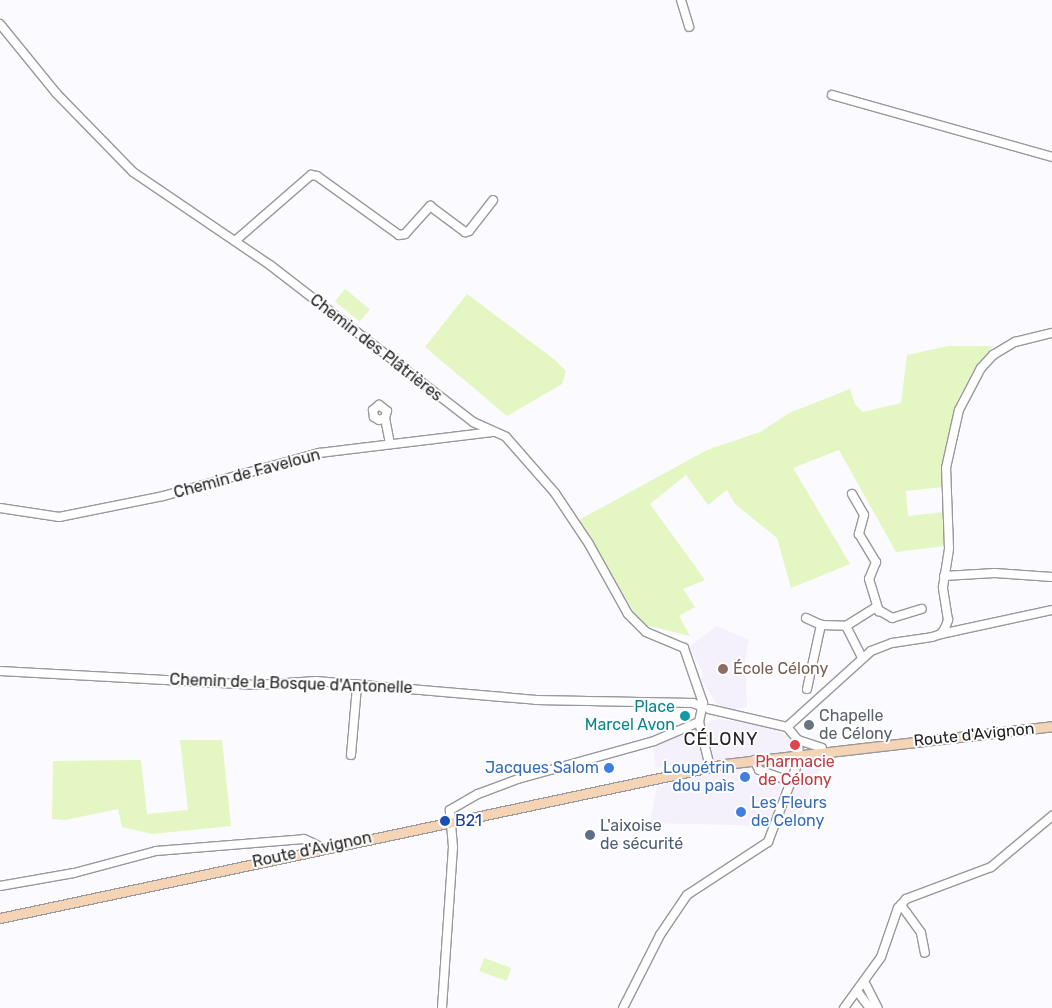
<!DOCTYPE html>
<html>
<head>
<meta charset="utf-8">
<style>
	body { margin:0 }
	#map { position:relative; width:1052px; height:1008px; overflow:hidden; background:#fbfafe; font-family:Rubik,sans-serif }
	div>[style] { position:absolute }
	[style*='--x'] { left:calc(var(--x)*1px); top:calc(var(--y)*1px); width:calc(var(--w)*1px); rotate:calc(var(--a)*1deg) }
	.built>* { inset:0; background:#f4f0fc }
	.green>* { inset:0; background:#e4f6c2; transform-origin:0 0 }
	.roads { filter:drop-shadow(1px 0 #99989c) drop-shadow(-1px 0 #99989c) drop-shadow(0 1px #99989c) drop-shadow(0 -1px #99989c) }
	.minor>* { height:8px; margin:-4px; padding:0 4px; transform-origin:4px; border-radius:4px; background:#fff }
	.major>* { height:9px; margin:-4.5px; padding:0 4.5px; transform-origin:4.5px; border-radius:4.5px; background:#f4d4b5 }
	.dots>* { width:14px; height:14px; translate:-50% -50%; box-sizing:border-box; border:2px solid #fff; border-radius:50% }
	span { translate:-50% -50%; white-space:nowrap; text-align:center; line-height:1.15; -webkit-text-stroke:4px #fff; paint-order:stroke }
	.street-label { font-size:16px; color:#232224 }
	.education-label { font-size:16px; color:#785e54 }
	.left { translate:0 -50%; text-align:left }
	.culture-label { font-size:16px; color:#0d838f }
	.right { translate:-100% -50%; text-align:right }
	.worship-label { font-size:16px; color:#5b616d }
	.health-label { font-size:16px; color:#be3a42 }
	.shop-label { font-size:16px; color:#366cbe }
	.transit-label { font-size:16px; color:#164399 }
	.service-label { font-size:16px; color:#4e5e75 }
	.neighbourhood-label { font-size:18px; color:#232224; letter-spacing:1px }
</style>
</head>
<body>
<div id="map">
	<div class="built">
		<div style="clip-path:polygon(717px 626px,749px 640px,745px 659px,747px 706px,735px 711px,722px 709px,716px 703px,701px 679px,703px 673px,689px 647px)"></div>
		<div style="clip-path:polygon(717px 719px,769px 726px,796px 741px,796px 750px,655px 768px,653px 744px)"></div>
		<div style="clip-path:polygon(827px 758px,813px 781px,800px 825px,780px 821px,800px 761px)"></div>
		<div style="clip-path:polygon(747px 764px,751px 775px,782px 783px,771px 826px,650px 823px,657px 786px)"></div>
	</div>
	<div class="green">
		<div style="left:345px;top:289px;width:32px;height:16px;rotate:39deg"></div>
		<div style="clip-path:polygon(467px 294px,555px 360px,566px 371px,562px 384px,507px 416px,425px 347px)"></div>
		<div style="clip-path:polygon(948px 346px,993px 346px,974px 370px,957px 401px,942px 467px,943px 487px,906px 491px,908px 516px,944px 512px,945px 546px,896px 552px,839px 450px,793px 468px,850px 564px,791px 588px,777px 538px,735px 504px,727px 490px,708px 505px,686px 475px,650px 504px,705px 580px,683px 589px,695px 607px,679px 616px,690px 636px,641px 624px,579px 520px,707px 450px,760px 432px,789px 413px,850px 389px,855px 404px,863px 412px,901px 403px,907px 355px)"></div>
		<div style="clip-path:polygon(180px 740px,222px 740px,231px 826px,152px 834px,122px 827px,118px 809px,65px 820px,52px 819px,53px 761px,141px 760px,147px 814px,188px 810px)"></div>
		<div style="left:484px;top:958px;width:29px;height:14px;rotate:20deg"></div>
	</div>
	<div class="roads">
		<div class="minor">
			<div style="--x:681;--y:0;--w:28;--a:73"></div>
			<div style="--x:0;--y:24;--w:89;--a:50.9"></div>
			<div style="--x:56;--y:93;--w:110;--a:45.7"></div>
			<div style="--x:133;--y:172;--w:166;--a:34.2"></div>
			<div style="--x:270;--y:265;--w:257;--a:37.7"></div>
			<div style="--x:473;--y:422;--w:36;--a:24"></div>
			<div style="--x:506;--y:437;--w:74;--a:48.8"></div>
			<div style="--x:555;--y:493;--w:61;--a:56.3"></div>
			<div style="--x:589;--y:544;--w:80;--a:60.9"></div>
			<div style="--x:628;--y:614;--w:25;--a:45"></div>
			<div style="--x:646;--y:632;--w:41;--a:22.8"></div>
			<div style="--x:684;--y:648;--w:58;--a:70.9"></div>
			<div style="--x:832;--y:95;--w:229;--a:15.7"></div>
			<div style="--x:235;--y:241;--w:101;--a:-41"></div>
			<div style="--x:311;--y:175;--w:6;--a:9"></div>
			<div style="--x:317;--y:176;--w:101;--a:35.7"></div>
			<div style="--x:399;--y:235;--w:6;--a:-9"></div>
			<div style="--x:405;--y:234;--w:38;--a:-48"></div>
			<div style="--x:430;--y:206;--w:44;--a:36.6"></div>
			<div style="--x:465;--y:232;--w:4;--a:-14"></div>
			<div style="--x:469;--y:231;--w:39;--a:-52"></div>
			<div style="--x:379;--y:405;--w:10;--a:37"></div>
			<div style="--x:387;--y:411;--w:7;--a:106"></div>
			<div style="--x:385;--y:418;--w:6;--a:162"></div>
			<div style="--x:379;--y:420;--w:6;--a:-149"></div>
			<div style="--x:374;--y:417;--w:7;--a:-98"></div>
			<div style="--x:373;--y:410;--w:8;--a:-40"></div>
			<div style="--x:385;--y:418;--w:25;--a:79"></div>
			<div style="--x:852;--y:494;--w:24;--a:60"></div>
			<div style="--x:864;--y:515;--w:20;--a:105"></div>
			<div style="--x:859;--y:534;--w:33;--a:59"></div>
			<div style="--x:876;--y:562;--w:18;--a:112"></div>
			<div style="--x:869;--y:579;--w:34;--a:73"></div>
			<div style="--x:0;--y:508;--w:60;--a:8.7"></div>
			<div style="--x:59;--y:517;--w:106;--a:-11.4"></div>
			<div style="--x:163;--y:496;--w:162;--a:-15.4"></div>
			<div style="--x:319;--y:453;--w:175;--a:-6.9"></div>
			<div style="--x:944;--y:576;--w:51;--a:-3.4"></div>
			<div style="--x:995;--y:573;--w:57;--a:4"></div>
			<div style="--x:806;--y:618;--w:17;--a:25"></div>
			<div style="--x:821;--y:625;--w:25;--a:2"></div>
			<div style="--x:846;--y:626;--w:36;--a:63"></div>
			<div style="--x:846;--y:626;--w:34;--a:-32"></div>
			<div style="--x:875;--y:608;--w:20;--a:30"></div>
			<div style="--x:892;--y:618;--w:31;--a:-17"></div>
			<div style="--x:941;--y:634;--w:114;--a:-12.2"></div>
			<div style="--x:0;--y:671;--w:257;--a:3.1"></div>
			<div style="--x:257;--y:685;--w:59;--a:-3.9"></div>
			<div style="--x:316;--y:681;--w:221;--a:4.9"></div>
			<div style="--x:536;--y:700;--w:157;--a:1.1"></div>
			<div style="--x:693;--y:703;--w:8;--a:23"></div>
			<div style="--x:807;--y:689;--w:66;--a:-77.7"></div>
			<div style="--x:703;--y:703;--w:19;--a:102"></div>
			<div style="--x:699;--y:722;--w:46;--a:76.3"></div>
			<div style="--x:709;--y:709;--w:80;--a:13"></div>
			<div style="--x:787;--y:727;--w:113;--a:-42.1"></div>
			<div style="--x:871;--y:651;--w:22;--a:-21"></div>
			<div style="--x:892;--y:643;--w:40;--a:-8.5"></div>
			<div style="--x:932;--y:637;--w:9;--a:-18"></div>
			<div style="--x:941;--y:634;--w:7;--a:-56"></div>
			<div style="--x:945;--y:628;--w:9;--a:-69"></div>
			<div style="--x:948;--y:620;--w:33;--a:-99"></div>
			<div style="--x:943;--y:587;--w:39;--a:-81"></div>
			<div style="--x:949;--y:548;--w:80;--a:-92.1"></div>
			<div style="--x:946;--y:468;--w:59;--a:-77.4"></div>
			<div style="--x:959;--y:410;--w:47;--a:-62.4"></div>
			<div style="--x:981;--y:368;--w:18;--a:-47"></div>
			<div style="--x:993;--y:355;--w:26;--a:-31"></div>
			<div style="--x:1015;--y:342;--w:38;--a:-14"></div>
			<div style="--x:787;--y:727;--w:17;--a:50"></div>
			<div style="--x:798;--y:740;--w:25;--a:18"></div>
			<div style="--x:351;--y:755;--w:68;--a:-85"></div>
			<div style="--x:754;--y:760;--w:11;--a:63"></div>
			<div style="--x:759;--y:770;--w:32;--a:20"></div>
			<div style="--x:0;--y:886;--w:75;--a:-10"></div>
			<div style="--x:74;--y:873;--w:85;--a:-15"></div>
			<div style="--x:156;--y:851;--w:148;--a:-4.6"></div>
			<div style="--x:304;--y:839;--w:19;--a:25"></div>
			<div style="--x:901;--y:905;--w:34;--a:54"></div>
			<div style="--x:921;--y:933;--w:20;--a:79"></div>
			<div style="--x:864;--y:981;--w:30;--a:63"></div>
			<div style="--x:857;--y:991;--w:21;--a:53"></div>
			<div style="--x:442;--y:1008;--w:161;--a:-86.1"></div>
			<div style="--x:453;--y:847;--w:37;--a:-95"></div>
			<div style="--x:450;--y:810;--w:32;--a:-30"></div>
			<div style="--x:478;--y:794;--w:43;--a:-20.6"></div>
			<div style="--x:518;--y:779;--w:141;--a:-15.6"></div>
			<div style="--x:654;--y:741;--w:49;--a:-22.9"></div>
			<div style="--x:623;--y:1008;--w:82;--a:-63.1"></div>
			<div style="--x:660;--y:935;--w:48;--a:-56"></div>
			<div style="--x:687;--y:895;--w:97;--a:-33.2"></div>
			<div style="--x:768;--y:842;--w:88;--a:-69.3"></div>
			<div style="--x:799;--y:760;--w:20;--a:-93"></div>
			<div style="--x:844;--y:1008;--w:63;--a:-54"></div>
			<div style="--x:881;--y:957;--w:52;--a:-70.9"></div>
			<div style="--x:898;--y:908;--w:12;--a:-48"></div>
			<div style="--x:906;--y:899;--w:91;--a:-20.6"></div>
			<div style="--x:991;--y:867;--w:80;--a:-39.9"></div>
		</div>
		<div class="major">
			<div style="--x:0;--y:918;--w:741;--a:-11.99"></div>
			<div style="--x:725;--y:764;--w:329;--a:-6.6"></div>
		</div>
	</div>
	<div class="dots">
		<div style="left:723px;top:669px;background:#8d6e63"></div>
		<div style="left:685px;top:716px;background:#0f9aa8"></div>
		<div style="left:809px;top:725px;background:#6b7280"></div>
		<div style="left:795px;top:745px;background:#e0444e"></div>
		<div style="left:609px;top:768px;background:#3f7fe0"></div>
		<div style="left:745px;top:777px;background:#3f7fe0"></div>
		<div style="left:741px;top:812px;background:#3f7fe0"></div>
		<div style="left:445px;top:821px;background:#1a4fb4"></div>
		<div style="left:590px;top:835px;background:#5c6f8a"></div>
	</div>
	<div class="street-label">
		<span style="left:376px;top:348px;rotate:38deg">Chemin des Plâtrières</span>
		<span style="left:247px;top:474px;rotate:-15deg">Chemin de Faveloun</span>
		<span style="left:291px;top:684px;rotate:2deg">Chemin de la Bosque d'Antonelle</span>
		<span style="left:974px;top:735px;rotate:-6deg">Route d'Avignon</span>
		<span style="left:312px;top:850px;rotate:-12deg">Route d'Avignon</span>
	</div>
	<div class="education-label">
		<span class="left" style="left:733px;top:669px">École Célony</span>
	</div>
	<div class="culture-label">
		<span class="right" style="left:675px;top:716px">Place<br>Marcel Avon</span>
	</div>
	<div class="worship-label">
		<span class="left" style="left:819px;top:725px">Chapelle<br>de Célony</span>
	</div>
	<div class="health-label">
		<span style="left:795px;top:771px">Pharmacie<br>de Célony</span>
	</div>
	<div class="shop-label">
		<span class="right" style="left:599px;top:768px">Jacques Salom</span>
		<span class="right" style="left:735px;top:777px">Loupétrin<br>dou paìs</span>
		<span class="left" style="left:751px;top:812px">Les Fleurs<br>de Celony</span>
	</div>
	<div class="transit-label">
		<span class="left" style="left:455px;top:821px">B21</span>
	</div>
	<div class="service-label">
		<span class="left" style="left:600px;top:835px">L'aixoise<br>de sécurité</span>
	</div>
	<div class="neighbourhood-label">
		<span style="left:721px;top:739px">CÉLONY</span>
	</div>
</div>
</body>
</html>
